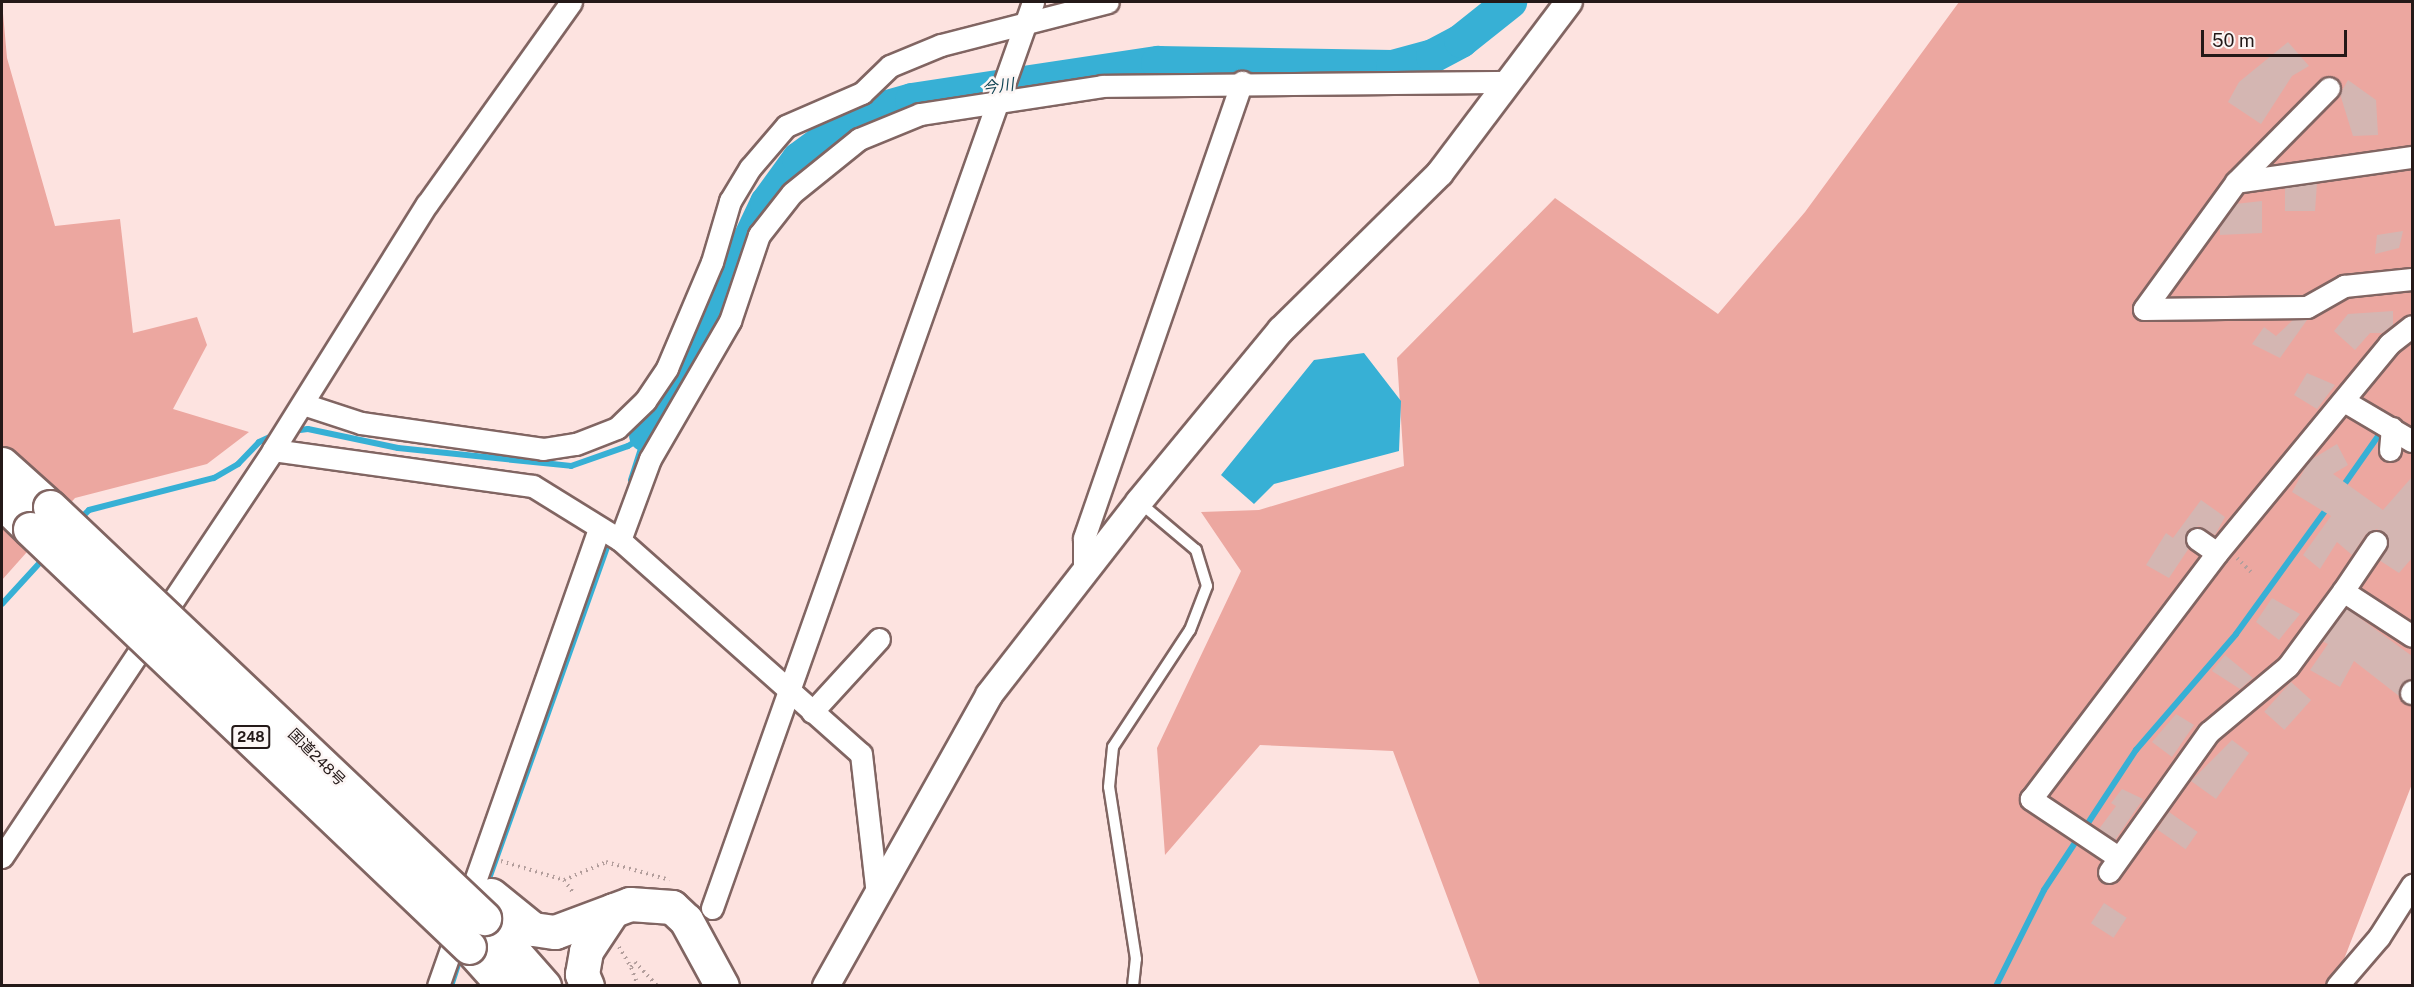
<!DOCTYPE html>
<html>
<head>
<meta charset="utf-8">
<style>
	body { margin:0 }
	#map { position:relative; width:2414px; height:987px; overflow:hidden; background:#fde3e0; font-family:"Public Sans","Noto Sans JP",sans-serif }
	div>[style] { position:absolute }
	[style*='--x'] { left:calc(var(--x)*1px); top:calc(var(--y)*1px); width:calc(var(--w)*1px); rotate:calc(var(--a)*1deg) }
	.green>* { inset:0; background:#eca7a0 }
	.water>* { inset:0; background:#37b0d5 }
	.stream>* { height:6px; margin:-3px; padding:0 3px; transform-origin:3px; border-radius:3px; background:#37b0d5 }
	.river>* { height:34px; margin:-17px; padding:0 17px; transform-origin:17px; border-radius:17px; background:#37b0d5 }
	.building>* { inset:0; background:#d4b6b2; transform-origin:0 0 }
	.path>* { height:4px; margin-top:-2px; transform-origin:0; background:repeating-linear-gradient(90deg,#b39e9c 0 1.5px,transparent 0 6px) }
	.roads { filter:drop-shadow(2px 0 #816562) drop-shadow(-2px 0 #816562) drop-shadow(0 2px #816562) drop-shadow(0 -2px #816562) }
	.service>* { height:10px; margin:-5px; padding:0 5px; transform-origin:5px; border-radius:5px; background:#fff }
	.minor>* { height:21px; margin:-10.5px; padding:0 10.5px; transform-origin:10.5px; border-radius:10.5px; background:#fff }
	.tertiary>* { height:26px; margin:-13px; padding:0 13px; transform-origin:13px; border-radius:13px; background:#fff }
	.trunk>* { height:33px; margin:-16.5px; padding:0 16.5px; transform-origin:16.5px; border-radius:16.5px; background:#fff }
	.bridges { filter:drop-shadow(2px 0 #816562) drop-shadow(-2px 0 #816562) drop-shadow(0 2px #816562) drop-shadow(0 -2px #816562) }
	.trunk-bridge>* { height:33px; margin:-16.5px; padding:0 16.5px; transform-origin:16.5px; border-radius:16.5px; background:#fff }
	span { translate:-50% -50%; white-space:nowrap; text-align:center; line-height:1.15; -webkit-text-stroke:5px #fcf6f5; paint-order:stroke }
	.shield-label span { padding:2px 4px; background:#fcf6f5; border:2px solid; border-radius:4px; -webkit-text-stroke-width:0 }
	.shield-label { font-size:14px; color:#241918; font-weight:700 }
	.street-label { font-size:15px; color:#241918 }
	.water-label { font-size:16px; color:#114454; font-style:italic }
	.frame { position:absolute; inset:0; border:3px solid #241918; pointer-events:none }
	.scale { position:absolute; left:2201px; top:30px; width:146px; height:27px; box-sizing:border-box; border:3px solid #241918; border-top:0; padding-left:8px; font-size:18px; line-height:21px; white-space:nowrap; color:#241918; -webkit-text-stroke:4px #fcf6f5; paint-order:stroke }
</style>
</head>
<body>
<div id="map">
	<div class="green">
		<div style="clip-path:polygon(2px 2px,7px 58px,55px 226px,120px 219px,133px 333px,197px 317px,207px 345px,173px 409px,249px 432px,207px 464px,75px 498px,2px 580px)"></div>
		<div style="clip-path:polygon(1959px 2px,2412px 2px,2412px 784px,2334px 985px,1480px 985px,1393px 751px,1260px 745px,1165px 855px,1157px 748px,1241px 571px,1201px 512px,1259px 510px,1404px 466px,1397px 358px,1555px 198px,1718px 314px,1805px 212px)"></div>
	</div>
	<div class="water">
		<div style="clip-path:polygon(1364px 353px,1401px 401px,1399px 451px,1274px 484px,1254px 504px,1221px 475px,1314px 360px)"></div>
	</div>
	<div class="stream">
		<div style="--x:292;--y:431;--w:16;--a:-7"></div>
		<div style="--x:308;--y:429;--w:92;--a:11.9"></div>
		<div style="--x:398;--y:448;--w:174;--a:5.9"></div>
		<div style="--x:571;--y:466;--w:60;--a:-19.3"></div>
		<div style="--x:628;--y:446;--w:21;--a:-31"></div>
		<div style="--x:631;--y:480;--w:46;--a:-72.3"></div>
		<div style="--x:2341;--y:489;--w:73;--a:-55"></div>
		<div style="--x:79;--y:520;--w:14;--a:-45"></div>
		<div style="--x:89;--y:510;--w:129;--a:-14.4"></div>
		<div style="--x:214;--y:478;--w:28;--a:-30"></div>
		<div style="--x:238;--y:464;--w:30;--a:-46"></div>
		<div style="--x:259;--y:442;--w:21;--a:-25"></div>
		<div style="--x:2;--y:604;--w:65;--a:-47.5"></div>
		<div style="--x:486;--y:887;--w:370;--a:-70.4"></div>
		<div style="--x:451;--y:986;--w:32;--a:-72"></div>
		<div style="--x:1996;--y:986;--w:107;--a:-63.4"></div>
		<div style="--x:2044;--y:890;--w:168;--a:-56.7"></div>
		<div style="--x:2136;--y:750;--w:153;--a:-49.2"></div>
		<div style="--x:2236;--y:634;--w:157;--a:-54.1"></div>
	</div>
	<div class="river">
		<div style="--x:646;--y:435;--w:54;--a:-54"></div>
		<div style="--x:678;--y:391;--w:208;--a:-64.7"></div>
		<div style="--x:767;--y:203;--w:54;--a:-54"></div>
		<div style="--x:799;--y:159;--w:74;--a:-36.3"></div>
		<div style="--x:859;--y:115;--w:55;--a:-15.8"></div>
		<div style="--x:912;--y:100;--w:249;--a:-8.6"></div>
		<div style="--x:1158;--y:63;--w:235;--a:1"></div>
		<div style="--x:1393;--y:67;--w:41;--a:-15.4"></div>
		<div style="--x:1433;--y:56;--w:32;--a:-28"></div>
		<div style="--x:1461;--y:41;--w:63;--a:-38.5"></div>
	</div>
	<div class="building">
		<div style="clip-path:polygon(2288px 42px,2309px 66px,2292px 76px,2261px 124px,2228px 102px,2239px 82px)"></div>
		<div style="clip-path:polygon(2348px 80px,2376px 100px,2378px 135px,2353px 136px,2340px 94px)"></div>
		<div style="clip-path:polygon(2317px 183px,2315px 211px,2285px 211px,2285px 188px)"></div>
		<div style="clip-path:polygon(2262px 201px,2262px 233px,2220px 235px,2220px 225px,2235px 204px)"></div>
		<div style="clip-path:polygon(2403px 231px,2399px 248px,2375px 254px,2377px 235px)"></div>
		<div style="clip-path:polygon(2393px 311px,2393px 325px,2382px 333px,2370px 333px,2355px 350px,2334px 331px,2348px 314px)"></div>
		<div style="clip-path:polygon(2293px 320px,2307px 320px,2280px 358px,2252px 344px,2264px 327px,2276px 336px)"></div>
		<div style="clip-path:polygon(2307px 373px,2335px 385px,2317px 409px,2294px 395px)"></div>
		<div style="clip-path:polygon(2337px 444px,2348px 465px,2333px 474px,2383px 510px,2412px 477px,2412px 558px,2399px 573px,2379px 560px,2389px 542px,2377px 529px,2366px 534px,2352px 555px,2337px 542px,2320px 569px,2303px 555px,2331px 516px,2292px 492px,2309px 461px)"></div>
		<div style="clip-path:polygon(2201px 500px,2225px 517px,2215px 535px,2199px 526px,2187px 531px,2189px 548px,2169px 578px,2146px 565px,2166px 533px,2173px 538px)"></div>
		<div style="clip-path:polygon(2272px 598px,2300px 614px,2279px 640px,2256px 622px)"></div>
		<div style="clip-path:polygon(2346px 608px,2412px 656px,2412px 678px,2401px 685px,2399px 696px,2354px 661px,2340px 687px,2310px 670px,2328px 644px,2322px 641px)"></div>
		<div style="clip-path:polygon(2225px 655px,2253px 678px,2240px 689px,2212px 671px)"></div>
		<div style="left:2291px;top:682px;width:27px;height:40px;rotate:42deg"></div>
		<div style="clip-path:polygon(2176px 714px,2194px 725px,2172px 757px,2152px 742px)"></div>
		<div style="clip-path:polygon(2232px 740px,2249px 753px,2216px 799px,2191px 781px)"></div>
		<div style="clip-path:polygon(2122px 789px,2143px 799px,2115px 840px,2099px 829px,2116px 806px,2111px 803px)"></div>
		<div style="left:2169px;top:812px;width:35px;height:21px;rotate:35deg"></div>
		<div style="left:2104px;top:903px;width:27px;height:24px;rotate:33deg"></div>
	</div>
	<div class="path">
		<div style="--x:2237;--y:558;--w:20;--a:45"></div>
		<div style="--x:501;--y:861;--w:66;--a:16.8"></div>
		<div style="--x:564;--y:880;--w:17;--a:54"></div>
		<div style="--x:564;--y:880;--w:46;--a:-23.2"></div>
		<div style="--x:606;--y:862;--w:66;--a:15.7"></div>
		<div style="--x:619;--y:947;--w:23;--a:59"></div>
		<div style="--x:638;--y:986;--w:20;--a:-110"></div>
		<div style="--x:631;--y:967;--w:6;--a:-51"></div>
		<div style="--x:635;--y:962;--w:33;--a:47"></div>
	</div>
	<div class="roads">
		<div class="service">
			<div style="--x:1133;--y:986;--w:27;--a:-84"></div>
			<div style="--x:1136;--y:959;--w:174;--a:-98.9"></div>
			<div style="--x:1109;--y:787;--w:40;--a:-84.3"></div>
			<div style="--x:1113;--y:747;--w:140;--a:-56.7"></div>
			<div style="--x:1190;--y:630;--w:47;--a:-68.9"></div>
			<div style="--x:1207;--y:586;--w:38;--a:-107"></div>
			<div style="--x:1196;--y:550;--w:75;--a:-139.9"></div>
		</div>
		<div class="minor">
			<div style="--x:2236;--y:182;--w:132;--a:-45.3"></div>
			<div style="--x:2144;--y:309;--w:157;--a:-54.1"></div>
			<div style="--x:2236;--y:182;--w:178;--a:-8.1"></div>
			<div style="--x:2144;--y:309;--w:163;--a:-0.7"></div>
			<div style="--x:2307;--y:307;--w:43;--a:-29.6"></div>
			<div style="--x:2344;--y:286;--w:68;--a:-5.9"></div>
			<div style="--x:2344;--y:401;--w:79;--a:30.5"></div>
			<div style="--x:303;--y:404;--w:61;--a:18.1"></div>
			<div style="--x:361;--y:423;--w:184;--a:8.1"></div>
			<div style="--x:543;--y:449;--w:33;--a:-9"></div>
			<div style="--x:576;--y:444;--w:44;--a:-21.3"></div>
			<div style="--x:617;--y:428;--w:39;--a:-44"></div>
			<div style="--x:645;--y:401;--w:40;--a:-56"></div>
			<div style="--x:667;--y:368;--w:115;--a:-67"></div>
			<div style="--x:712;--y:262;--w:64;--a:-73.6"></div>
			<div style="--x:730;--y:201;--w:39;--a:-59"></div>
			<div style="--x:750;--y:168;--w:55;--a:-49.4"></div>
			<div style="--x:786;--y:126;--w:83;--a:-23.5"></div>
			<div style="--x:862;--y:93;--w:39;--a:-44"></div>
			<div style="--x:890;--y:66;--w:55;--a:-22.4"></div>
			<div style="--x:941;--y:45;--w:172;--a:-14.4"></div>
			<div style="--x:273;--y:450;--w:262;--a:7.9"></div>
			<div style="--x:533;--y:486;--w:102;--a:31.8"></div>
			<div style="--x:620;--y:540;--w:322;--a:41.6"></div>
			<div style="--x:861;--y:754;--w:142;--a:83.5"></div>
			<div style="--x:2390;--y:450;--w:22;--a:-85"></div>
			<div style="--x:2197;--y:539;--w:24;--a:35"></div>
			<div style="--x:620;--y:540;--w:86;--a:-69.7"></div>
			<div style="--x:650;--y:459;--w:160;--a:-59.9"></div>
			<div style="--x:730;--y:321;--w:91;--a:-71.4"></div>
			<div style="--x:759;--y:235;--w:53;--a:-51.8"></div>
			<div style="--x:792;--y:193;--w:86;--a:-38.9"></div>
			<div style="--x:859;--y:139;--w:66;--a:-22.3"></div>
			<div style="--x:920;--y:114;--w:184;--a:-8.7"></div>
			<div style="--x:1102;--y:86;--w:407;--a:-0.6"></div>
			<div style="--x:1084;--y:570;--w:32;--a:-90"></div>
			<div style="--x:1084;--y:538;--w:483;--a:-70.9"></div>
			<div style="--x:2343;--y:591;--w:59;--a:-56"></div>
			<div style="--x:2411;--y:693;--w:2;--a:-63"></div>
			<div style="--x:812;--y:712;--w:99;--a:-47.5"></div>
			<div style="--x:2;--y:857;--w:489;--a:-56.3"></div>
			<div style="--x:273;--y:450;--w:290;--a:-58"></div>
			<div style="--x:427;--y:204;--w:248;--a:-54.5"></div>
			<div style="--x:2118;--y:857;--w:105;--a:-146.3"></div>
			<div style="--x:2031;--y:799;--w:308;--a:-52.9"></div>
			<div style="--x:2217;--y:553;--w:271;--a:-50.5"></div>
			<div style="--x:2389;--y:344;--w:29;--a:-38"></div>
			<div style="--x:2109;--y:872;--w:172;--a:-54.5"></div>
			<div style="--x:2209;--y:732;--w:103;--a:-39.9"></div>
			<div style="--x:2288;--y:666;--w:93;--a:-53.7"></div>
			<div style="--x:2343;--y:591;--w:82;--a:33.1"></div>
			<div style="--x:712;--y:908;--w:961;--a:-70.49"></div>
			<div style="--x:438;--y:986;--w:485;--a:-70.6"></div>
			<div style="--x:2337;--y:986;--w:65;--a:-49.4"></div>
			<div style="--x:2379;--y:937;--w:62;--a:-57.6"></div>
		</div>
		<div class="tertiary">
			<div style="--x:826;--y:986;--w:334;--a:-60.7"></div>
			<div style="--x:989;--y:695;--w:244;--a:-52.1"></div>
			<div style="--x:1139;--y:502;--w:223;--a:-50.5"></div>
			<div style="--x:1281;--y:330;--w:223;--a:-44.6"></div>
			<div style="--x:1440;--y:173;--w:214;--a:-53"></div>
		</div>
		<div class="trunk">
			<div style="--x:2;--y:464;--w:64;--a:41.9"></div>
			<div style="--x:2;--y:502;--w:39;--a:44"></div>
			<div style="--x:491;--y:895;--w:54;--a:39"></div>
			<div style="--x:533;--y:929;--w:22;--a:8"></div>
			<div style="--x:555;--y:932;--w:80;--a:-20.5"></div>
			<div style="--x:630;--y:904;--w:42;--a:4.1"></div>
			<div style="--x:672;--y:907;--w:19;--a:43"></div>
			<div style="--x:686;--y:920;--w:75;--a:61.4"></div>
			<div style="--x:484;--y:918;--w:91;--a:48.6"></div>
			<div style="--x:469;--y:947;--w:52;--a:48.1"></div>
			<div style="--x:587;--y:986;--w:13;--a:-113"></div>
			<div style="--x:582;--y:974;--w:23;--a:-80"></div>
			<div style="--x:586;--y:951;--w:49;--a:-56.6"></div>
		</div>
	</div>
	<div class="bridges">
		<div class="trunk-bridge">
			<div style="--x:50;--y:507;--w:598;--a:43.44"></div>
			<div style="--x:30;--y:529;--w:606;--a:43.6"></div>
		</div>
	</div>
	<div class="shield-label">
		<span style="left:251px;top:737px">248</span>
	</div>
	<div class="street-label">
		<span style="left:317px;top:757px;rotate:45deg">国道248号</span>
	</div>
	<div class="water-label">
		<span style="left:998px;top:87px;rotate:-8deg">今川</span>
	</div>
	<div class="frame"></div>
	<div class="scale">50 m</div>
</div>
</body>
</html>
